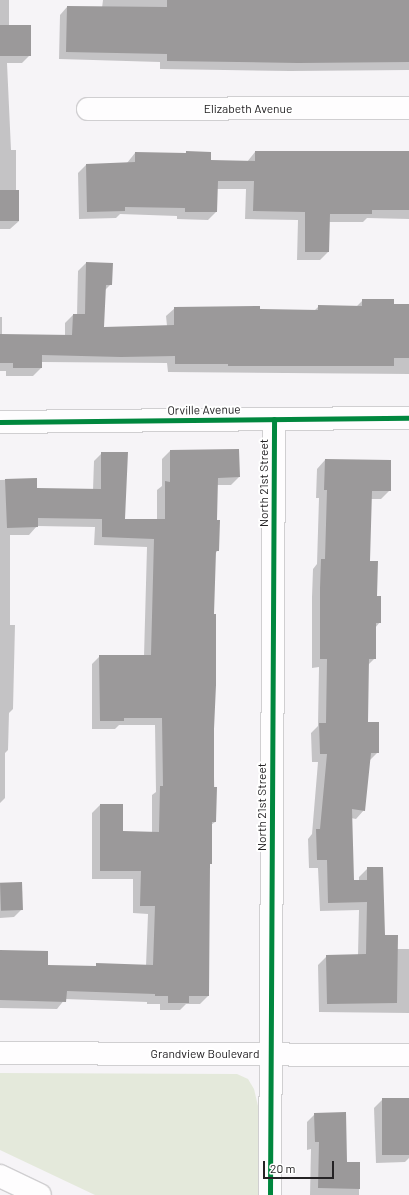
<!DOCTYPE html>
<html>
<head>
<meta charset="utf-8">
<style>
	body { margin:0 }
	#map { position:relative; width:409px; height:1195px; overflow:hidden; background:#f6f4f7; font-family:Barlow,sans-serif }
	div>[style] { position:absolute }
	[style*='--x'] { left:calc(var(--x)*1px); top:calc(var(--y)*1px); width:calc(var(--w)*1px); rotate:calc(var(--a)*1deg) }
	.green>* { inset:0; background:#e4e9db }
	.shadow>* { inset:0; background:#0003 }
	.building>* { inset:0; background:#9b999a; transform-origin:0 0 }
	.roads { filter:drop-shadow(1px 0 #d0cfd1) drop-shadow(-1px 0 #d0cfd1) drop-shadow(0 1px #d0cfd1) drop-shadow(0 -1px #d0cfd1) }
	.street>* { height:22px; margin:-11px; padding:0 11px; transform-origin:11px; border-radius:11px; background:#fefdfe }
	.secondary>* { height:22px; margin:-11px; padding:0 11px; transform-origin:11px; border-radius:11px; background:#fefdfe }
	.cycleway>* { height:5px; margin:-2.5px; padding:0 2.5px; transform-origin:2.5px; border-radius:2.5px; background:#00873e }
	span { translate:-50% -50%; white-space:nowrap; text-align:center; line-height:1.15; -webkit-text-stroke:4px #fff; paint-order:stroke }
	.street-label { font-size:12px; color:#252325 }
	.scale { position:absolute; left:263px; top:1161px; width:71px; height:18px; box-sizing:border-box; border:2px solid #252325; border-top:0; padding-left:5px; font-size:12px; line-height:14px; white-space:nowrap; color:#252325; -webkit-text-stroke:3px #fff; paint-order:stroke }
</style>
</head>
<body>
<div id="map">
	<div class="green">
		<div style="clip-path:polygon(0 1073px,237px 1074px,248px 1079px,254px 1089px,258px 1106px,258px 1195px,95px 1195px,0 1150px)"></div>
	</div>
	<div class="shadow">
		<div style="clip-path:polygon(0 0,9px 0,9px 26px,30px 55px,22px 63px,7px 63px,11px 150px,16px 150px,16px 191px,19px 221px,10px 229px,0 229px)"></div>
		<div style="clip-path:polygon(103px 0,409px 0,409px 70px,290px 71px,160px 69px,160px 62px,59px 59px,60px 15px,67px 7px,102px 8px)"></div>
		<div style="clip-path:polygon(187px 152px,210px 161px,247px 162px,255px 152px,409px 152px,409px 219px,367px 218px,363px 222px,329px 222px,328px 252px,320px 260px,297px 260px,298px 220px,245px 219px,246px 189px,216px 189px,216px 212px,208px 220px,177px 219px,177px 216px,120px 214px,116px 218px,79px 219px,78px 173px,86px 165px,127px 163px,135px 153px,184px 154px)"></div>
		<div style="clip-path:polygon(86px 263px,111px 284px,104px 291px,103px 328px,167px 326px,166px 316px,175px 308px,314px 311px,319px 306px,356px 307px,363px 300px,393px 305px,409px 305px,409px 374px,168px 372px,167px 363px,41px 362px,41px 368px,33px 376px,6px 376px,6px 371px,0 371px,0 317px,2px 317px,2px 335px,65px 335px,65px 323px,73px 315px,77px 315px,78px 271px)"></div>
		<div style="clip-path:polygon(238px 450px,239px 477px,231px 485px,217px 485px,216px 521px,218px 550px,215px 554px,213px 615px,213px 729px,215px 822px,211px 825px,211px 863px,209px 865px,208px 996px,200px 1004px,186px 1004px,180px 1010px,160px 1010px,160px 1004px,147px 1004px,147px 1002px,65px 999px,57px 1009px,0 1008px,0 951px,47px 966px,146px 966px,148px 914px,133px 913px,133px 879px,92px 879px,92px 813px,100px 805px,122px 832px,152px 833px,152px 795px,156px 792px,155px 725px,119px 725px,115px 729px,92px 729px,92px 664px,100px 656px,144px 656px,147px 547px,94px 545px,95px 527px,37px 526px,29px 535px,10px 535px,10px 625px,15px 625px,13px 709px,9px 713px,8px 750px,5px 753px,5px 798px,0 803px,0 480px,36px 479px,36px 489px,93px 490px,94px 461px,102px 453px,124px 520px,157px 520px,157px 490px,162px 486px,162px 459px,170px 451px)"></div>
		<div style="clip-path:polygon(325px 460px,390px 490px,381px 499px,371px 499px,369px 562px,380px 622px,375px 628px,375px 658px,368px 665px,367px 723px,378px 752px,369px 761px,364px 810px,356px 819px,351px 818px,353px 881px,359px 881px,359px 877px,368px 868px,384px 936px,396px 949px,409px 949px,409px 1013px,319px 1012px,318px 965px,327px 956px,358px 955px,359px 910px,320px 911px,318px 868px,309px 868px,308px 839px,312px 834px,318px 762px,312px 762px,311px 733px,318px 726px,319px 667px,312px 668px,312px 597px,313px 569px,317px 564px,319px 498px,316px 498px,317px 469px)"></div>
		<div style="clip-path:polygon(0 884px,22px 909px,14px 917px,0 918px)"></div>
		<div style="clip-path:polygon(409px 1099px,409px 1158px,405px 1162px,376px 1163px,374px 1108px,382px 1100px)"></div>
		<div style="clip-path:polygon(315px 1114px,346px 1163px,359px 1163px,359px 1195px,310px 1195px,311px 1149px,307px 1150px,307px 1122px)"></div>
	</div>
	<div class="building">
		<div style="clip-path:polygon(167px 0,409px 0,409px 62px,298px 63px,167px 61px,167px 54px,66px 52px,67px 6px,167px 7px)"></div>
		<div style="left:0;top:25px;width:31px;height:31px"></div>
		<div style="clip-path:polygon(186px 151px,211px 152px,211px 160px,255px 161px,255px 151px,409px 151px,409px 210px,372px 210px,372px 214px,330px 214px,329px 252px,305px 252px,305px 212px,253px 211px,254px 181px,218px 181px,217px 212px,185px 212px,185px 208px,125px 207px,125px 211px,87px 212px,86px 164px,135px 162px,135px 152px,186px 153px)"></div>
		<div style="left:0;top:190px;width:19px;height:31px"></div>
		<div style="clip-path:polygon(86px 262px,113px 263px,112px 285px,106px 285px,104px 327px,174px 325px,174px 307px,260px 306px,260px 309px,318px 310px,318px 305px,362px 306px,362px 299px,394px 299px,394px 304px,409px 304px,409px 358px,394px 358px,394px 366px,228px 366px,228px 364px,175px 364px,175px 356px,121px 357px,42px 355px,42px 368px,13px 368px,13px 363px,0 363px,0 334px,72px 335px,73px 314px,85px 314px)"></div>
		<div style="clip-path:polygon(239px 449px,240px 477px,218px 478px,217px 520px,220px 520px,219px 551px,216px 551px,214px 614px,216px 614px,216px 685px,214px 729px,214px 787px,217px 787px,216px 822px,212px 822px,212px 864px,210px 864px,209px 996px,189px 996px,189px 1003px,168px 1003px,168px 996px,155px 996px,155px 994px,67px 991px,66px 1002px,0 1000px,0 950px,48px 951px,48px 965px,96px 966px,96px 963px,153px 965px,155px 906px,140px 906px,141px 871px,100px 871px,100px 804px,123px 804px,123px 831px,159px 832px,160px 786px,163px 786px,162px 718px,124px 718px,124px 721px,100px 721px,99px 655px,151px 655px,154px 539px,102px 537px,102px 519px,38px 518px,38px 527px,7px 528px,5px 479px,37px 478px,37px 488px,101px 489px,101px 452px,128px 452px,125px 519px,165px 519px,165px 481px,170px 482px,170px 450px)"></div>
		<div style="clip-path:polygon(325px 459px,391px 460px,391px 491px,372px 491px,370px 561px,378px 561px,377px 596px,381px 596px,381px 623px,376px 623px,376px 659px,369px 659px,368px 722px,379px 722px,379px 753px,371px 753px,365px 811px,352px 809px,354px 880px,367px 880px,367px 867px,383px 867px,385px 935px,398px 935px,397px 1003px,327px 1004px,326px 955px,366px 954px,367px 902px,328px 903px,327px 860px,317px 860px,316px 829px,320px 829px,327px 754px,320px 754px,319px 723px,326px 723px,327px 659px,320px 659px,320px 588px,321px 559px,325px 559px,327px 490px,324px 490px)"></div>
		<div style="left:22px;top:882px;width:28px;height:22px;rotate:88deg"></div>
		<div style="left:409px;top:1098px;width:57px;height:27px;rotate:90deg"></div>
		<div style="clip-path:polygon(346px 1112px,347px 1162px,360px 1162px,360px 1189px,318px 1188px,319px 1142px,315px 1142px,314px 1113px)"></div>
	</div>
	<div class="roads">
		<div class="street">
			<div style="--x:88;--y:109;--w:321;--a:-0.2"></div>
			<div style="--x:0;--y:422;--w:409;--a:-0.6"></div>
			<div style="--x:0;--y:1053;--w:409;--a:0.3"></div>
			<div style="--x:270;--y:1195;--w:776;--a:-89.7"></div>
		</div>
		<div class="secondary">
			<div style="--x:0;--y:1176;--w:44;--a:25.4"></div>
		</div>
	</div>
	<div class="cycleway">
		<div style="--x:0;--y:422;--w:409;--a:-0.6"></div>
		<div style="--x:270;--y:1195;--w:776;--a:-89.7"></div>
	</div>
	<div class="street-label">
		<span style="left:248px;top:109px">Elizabeth Avenue</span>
		<span style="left:204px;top:410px;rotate:-1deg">Orville Avenue</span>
		<span style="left:264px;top:483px;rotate:-90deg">North 21st Street</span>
		<span style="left:262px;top:807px;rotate:-90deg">North 21st Street</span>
		<span style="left:205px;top:1054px">Grandview Boulevard</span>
	</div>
	<div class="scale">20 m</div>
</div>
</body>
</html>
